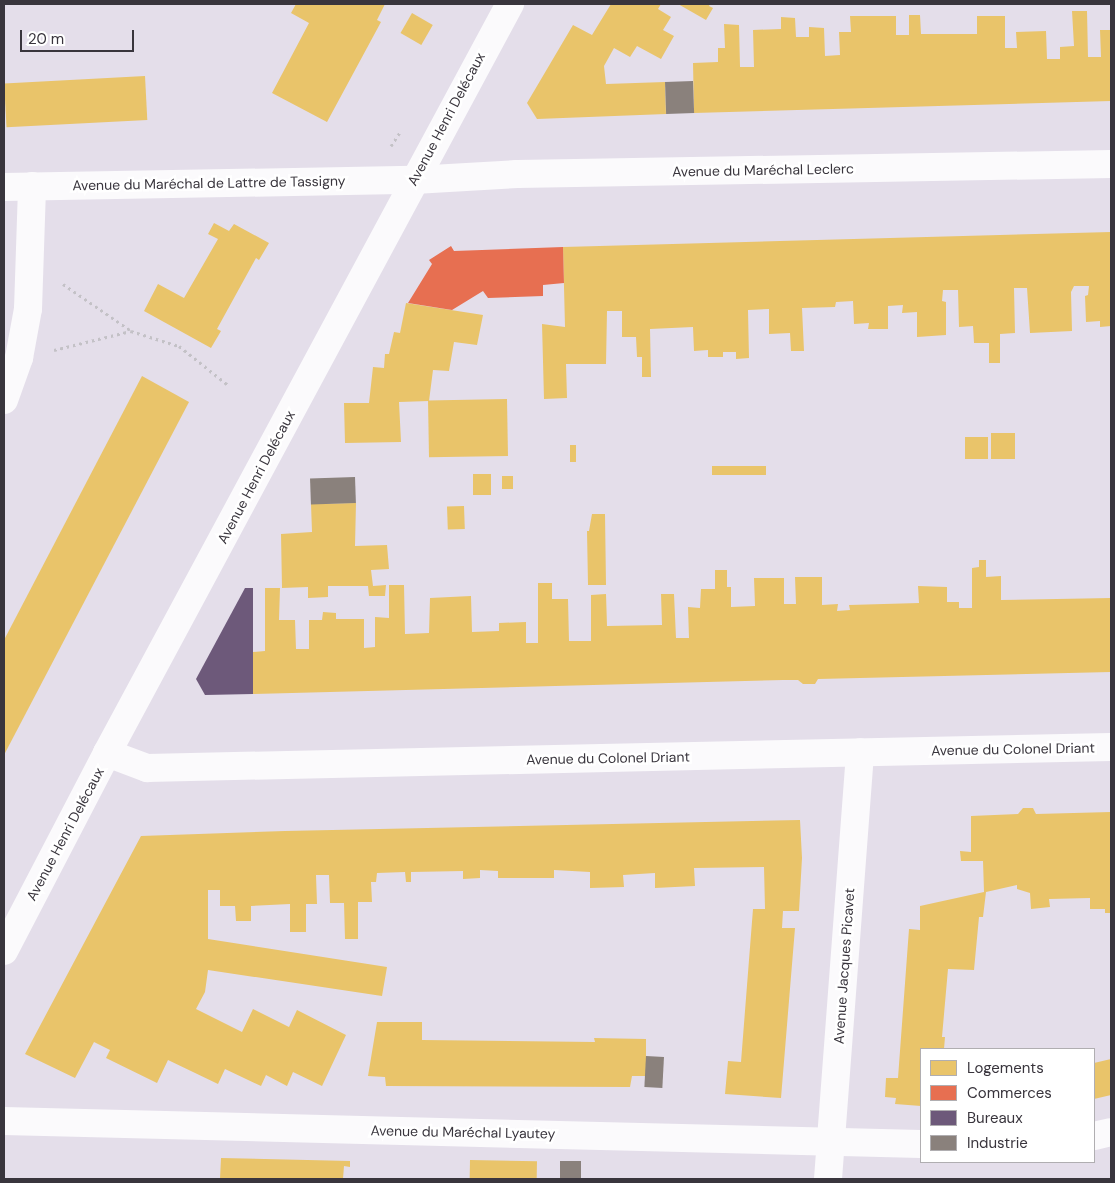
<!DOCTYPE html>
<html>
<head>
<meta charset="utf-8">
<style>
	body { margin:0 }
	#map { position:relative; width:1115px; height:1183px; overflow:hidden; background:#e4deea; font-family:"DM Sans",sans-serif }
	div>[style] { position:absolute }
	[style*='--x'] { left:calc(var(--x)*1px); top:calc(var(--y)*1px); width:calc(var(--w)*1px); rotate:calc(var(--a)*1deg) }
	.homes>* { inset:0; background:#e9c46a; transform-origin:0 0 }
	.shops>* { inset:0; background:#e76f51 }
	.offices>* { inset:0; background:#6d597a }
	.industry>* { inset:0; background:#8a817c; transform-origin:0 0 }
	.path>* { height:3px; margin-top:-1.5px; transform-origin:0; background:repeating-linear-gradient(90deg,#c3c1c6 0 2.5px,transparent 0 6.5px) }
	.street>* { height:28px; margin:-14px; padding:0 14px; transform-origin:14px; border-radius:14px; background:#fbfafc }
	.secondary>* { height:28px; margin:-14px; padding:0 14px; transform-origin:14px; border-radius:14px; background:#fbfafc }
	span { translate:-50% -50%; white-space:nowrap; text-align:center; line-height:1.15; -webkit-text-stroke:5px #fff; paint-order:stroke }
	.street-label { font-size:14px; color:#39353d }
	.frame { position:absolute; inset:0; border:5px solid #39353d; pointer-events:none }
	.legend { position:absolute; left:920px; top:1048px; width:175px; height:115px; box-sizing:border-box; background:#fff; border:1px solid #b0aeb1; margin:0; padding:6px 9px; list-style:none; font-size:15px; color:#39353d }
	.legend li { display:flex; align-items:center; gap:10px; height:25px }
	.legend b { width:25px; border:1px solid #b0aeb1 }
	.scale { position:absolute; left:20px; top:30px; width:114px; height:22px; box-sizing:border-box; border:2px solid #39353d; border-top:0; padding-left:6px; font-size:15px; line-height:18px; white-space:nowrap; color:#39353d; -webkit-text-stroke:4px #fff; paint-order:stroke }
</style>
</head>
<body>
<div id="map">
	<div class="homes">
		<div style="clip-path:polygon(296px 4px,385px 4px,377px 20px,381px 22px,327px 122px,272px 93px,309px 23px,291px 13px)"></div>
		<div style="clip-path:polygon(611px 4px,661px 4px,658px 9px,671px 17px,663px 30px,674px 36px,661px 59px,637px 46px,630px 57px,614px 48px,604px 66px,606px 84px,665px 82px,666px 114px,537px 119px,527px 103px,573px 25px,592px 35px)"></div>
		<div style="clip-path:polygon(678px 4px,710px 4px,709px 6px,713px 8px,706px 20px)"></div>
		<div style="clip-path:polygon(1072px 11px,1087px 11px,1088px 57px,1101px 57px,1100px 30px,1111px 30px,1111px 101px,694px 113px,693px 63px,718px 62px,718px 48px,725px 48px,724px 24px,739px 25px,740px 67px,754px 67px,753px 30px,781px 29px,781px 17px,795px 18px,796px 37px,809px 37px,809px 27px,824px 28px,825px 56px,840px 55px,839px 32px,851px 32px,850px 16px,896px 16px,896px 35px,909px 35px,909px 15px,920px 15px,921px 34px,977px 34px,977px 16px,1005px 16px,1005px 48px,1017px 48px,1016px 32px,1046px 31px,1047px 59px,1060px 59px,1060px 47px,1074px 46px)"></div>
		<div style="left:412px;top:13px;width:24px;height:23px;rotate:30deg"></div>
		<div style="left:145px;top:76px;width:44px;height:141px;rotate:87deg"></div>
		<div style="clip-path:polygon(214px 223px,229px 231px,234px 224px,269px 243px,259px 260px,256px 258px,223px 318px,217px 329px,221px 331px,211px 348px,144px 311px,158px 284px,184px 298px,218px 239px,208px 234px)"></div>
		<div style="clip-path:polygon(1111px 232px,1111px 326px,1100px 327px,1100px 321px,1086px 322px,1085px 296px,1088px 295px,1089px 286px,1074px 286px,1071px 292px,1072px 331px,1030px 333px,1027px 288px,1014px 288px,1015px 333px,1000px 334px,1000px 363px,989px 363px,989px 343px,974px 343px,973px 326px,959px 327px,958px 290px,943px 290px,942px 301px,946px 302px,946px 335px,917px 337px,917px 312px,902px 313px,903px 305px,888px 306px,888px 329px,868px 329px,869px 323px,854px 324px,853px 301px,836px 302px,835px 307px,802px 308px,804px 351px,791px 351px,790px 333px,769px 334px,769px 309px,748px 310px,749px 358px,736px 359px,736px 352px,723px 352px,723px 357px,708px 357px,708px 350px,694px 351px,693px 327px,650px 329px,651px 377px,642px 377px,642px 357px,637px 357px,636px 337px,622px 337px,622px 311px,607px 311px,606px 364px,566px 364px,567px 398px,544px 399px,542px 324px,565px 327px,563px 247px)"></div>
		<div style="clip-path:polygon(406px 303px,483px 315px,477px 345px,454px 342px,449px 371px,433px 370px,429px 401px,399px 402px,401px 442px,345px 443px,344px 403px,369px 403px,373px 367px,384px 368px,385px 354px,389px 354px,394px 332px,400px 333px)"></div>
		<div style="clip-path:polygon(142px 376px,189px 402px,4px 755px,4px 640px)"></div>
		<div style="left:507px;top:399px;width:57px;height:79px;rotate:89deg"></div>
		<div style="left:991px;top:433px;width:24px;height:26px"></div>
		<div style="left:988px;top:437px;width:22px;height:23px;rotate:90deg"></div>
		<div style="left:576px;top:445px;width:17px;height:6px;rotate:90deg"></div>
		<div style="left:766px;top:466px;width:9px;height:54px;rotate:90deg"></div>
		<div style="left:473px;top:474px;width:18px;height:21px"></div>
		<div style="left:502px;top:476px;width:11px;height:13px"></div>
		<div style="clip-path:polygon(356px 503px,355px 546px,387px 545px,389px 569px,371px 570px,373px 586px,386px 585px,385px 596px,369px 596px,368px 586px,328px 586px,328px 597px,308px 598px,308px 587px,282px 588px,281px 534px,312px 532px,311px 504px)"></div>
		<div style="left:464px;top:506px;width:23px;height:17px;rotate:88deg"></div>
		<div style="clip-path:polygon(592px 514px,605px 514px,606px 585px,588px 585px,587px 531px,589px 531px)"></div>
		<div style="clip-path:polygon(979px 560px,986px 560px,986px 577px,1001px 576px,1001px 600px,1111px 598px,1111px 672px,818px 679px,815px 684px,803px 684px,798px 680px,783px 680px,253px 694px,253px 652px,265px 651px,265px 588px,280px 588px,279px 620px,295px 620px,296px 649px,309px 649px,309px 620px,322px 620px,323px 612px,336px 613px,336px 619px,364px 619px,364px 648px,375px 647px,375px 617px,389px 618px,389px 585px,404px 585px,405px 634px,429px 633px,430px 598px,471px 596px,472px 632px,499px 631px,499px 623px,526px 622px,526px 643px,538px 643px,538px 583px,552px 583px,552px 599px,568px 599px,569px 641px,591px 641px,591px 595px,606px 594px,607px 626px,662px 625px,661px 594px,674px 594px,676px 638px,689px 638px,688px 607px,700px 608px,701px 589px,715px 589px,715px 570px,727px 570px,727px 587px,731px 587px,731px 607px,755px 606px,754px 578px,784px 578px,784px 604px,796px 604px,795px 577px,822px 577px,822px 605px,838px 604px,837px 611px,850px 610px,849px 605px,919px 603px,918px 586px,947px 587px,947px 602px,959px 602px,959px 608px,972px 608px,972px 568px,979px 567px)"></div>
		<div style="clip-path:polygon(1023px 808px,1033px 808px,1036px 814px,1111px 812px,1111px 913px,1105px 913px,1105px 909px,1090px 909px,1090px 898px,1049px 899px,1050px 907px,1031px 909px,1030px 893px,1017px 889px,1017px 885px,986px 892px,983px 917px,979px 917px,974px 970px,948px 969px,942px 1037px,945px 1037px,944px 1049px,921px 1049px,921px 1106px,895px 1104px,896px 1098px,885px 1097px,886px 1078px,898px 1078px,909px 929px,920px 930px,920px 906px,984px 892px,983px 861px,961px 861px,960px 851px,971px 852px,971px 816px,1018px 814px)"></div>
		<div style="clip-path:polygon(800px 820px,802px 858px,799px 911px,783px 911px,782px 928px,795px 928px,781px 1098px,725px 1094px,728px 1061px,741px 1062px,753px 909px,765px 909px,764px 867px,694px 868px,695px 886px,655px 888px,655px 873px,623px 875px,624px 887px,590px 888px,590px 872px,554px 870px,554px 878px,498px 878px,498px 871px,480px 870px,480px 878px,463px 879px,463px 871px,411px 872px,411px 882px,406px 882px,405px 872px,377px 873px,376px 882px,371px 882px,372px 902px,358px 902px,358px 939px,345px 939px,344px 903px,330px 903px,329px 875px,316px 875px,317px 904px,306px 904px,306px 932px,290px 932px,290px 904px,251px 906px,251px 921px,236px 921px,235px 906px,220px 906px,220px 890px,208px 890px,208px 939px,387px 967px,382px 996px,208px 970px,205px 992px,196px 1009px,242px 1032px,253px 1009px,289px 1027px,297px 1010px,346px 1035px,322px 1086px,293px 1072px,287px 1086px,266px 1075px,261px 1086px,225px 1069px,218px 1084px,168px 1060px,157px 1083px,106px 1058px,110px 1050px,94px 1042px,75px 1078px,25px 1054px,141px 836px,285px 831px)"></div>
		<div style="clip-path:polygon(377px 1022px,422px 1022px,422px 1040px,595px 1042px,594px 1038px,646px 1039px,646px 1076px,632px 1076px,630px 1087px,386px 1086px,385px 1077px,368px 1076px)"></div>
		<div style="clip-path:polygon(1111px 1059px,1111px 1095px,1094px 1099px,1094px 1063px)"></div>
		<div style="clip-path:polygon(221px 1158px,350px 1161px,350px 1167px,344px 1166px,343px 1179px,220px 1179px)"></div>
		<div style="left:470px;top:1160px;width:67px;height:19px;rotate:1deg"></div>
	</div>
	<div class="shops">
		<div style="clip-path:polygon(451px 246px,454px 251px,563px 247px,564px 283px,543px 285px,543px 296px,488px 298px,483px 291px,452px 310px,408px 303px,432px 264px,429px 260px)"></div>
	</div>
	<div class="offices">
		<div style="clip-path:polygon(245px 588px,253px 588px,253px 694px,205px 695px,196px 679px)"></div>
	</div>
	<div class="industry">
		<div style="left:693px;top:81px;width:32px;height:28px;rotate:88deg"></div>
		<div style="left:355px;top:477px;width:26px;height:45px;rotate:88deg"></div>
		<div style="left:646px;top:1056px;width:18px;height:31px;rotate:3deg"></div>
		<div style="left:560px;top:1161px;width:21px;height:18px"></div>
	</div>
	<div class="path">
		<div style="--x:391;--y:146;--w:17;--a:-57"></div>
		<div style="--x:63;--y:284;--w:81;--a:34.5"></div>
		<div style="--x:54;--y:350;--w:79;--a:-13.9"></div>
		<div style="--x:131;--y:331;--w:50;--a:17.4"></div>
		<div style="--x:179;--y:346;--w:63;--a:38.5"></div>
	</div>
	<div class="street">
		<div style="--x:4;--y:187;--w:410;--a:-1"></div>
		<div style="--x:414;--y:180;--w:103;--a:-3.3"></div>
		<div style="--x:517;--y:174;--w:594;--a:-0.96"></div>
		<div style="--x:4;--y:400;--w:45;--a:-70.3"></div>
		<div style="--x:19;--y:358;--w:50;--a:-79.6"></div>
		<div style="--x:28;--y:309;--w:123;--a:-88.1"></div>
		<div style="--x:107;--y:753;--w:43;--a:20.6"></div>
		<div style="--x:147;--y:768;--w:964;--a:-1.25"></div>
		<div style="--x:4;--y:1121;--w:917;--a:1.44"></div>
		<div style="--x:1094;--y:1136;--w:17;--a:-13"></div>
		<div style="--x:828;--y:1179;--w:428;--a:-85.7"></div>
	</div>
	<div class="secondary">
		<div style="--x:4;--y:951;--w:223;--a:-62.5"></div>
		<div style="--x:107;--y:753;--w:851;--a:-61.72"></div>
	</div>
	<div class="street-label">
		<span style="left:446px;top:119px;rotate:-62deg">Avenue Henri Delécaux</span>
		<span style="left:763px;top:170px;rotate:-1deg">Avenue du Maréchal Leclerc</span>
		<span style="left:209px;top:183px;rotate:-1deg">Avenue du Maréchal de Lattre de Tassigny</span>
		<span style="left:256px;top:477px;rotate:-62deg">Avenue Henri Delécaux</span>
		<span style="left:1013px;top:749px;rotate:-1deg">Avenue du Colonel Driant</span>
		<span style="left:608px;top:758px;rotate:-1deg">Avenue du Colonel Driant</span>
		<span style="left:65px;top:834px;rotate:-62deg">Avenue Henri Delécaux</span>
		<span style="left:844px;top:966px;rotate:-86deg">Avenue Jacques Picavet</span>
		<span style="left:463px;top:1132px;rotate:1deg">Avenue du Maréchal Lyautey</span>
	</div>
	<div class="frame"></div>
	<ul class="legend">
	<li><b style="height:14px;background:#e9c46a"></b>Logements</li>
	<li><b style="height:14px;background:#e76f51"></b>Commerces</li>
	<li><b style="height:14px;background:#6d597a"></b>Bureaux</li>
	<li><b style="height:14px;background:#8a817c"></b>Industrie</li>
	</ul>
	<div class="scale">20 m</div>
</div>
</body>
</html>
